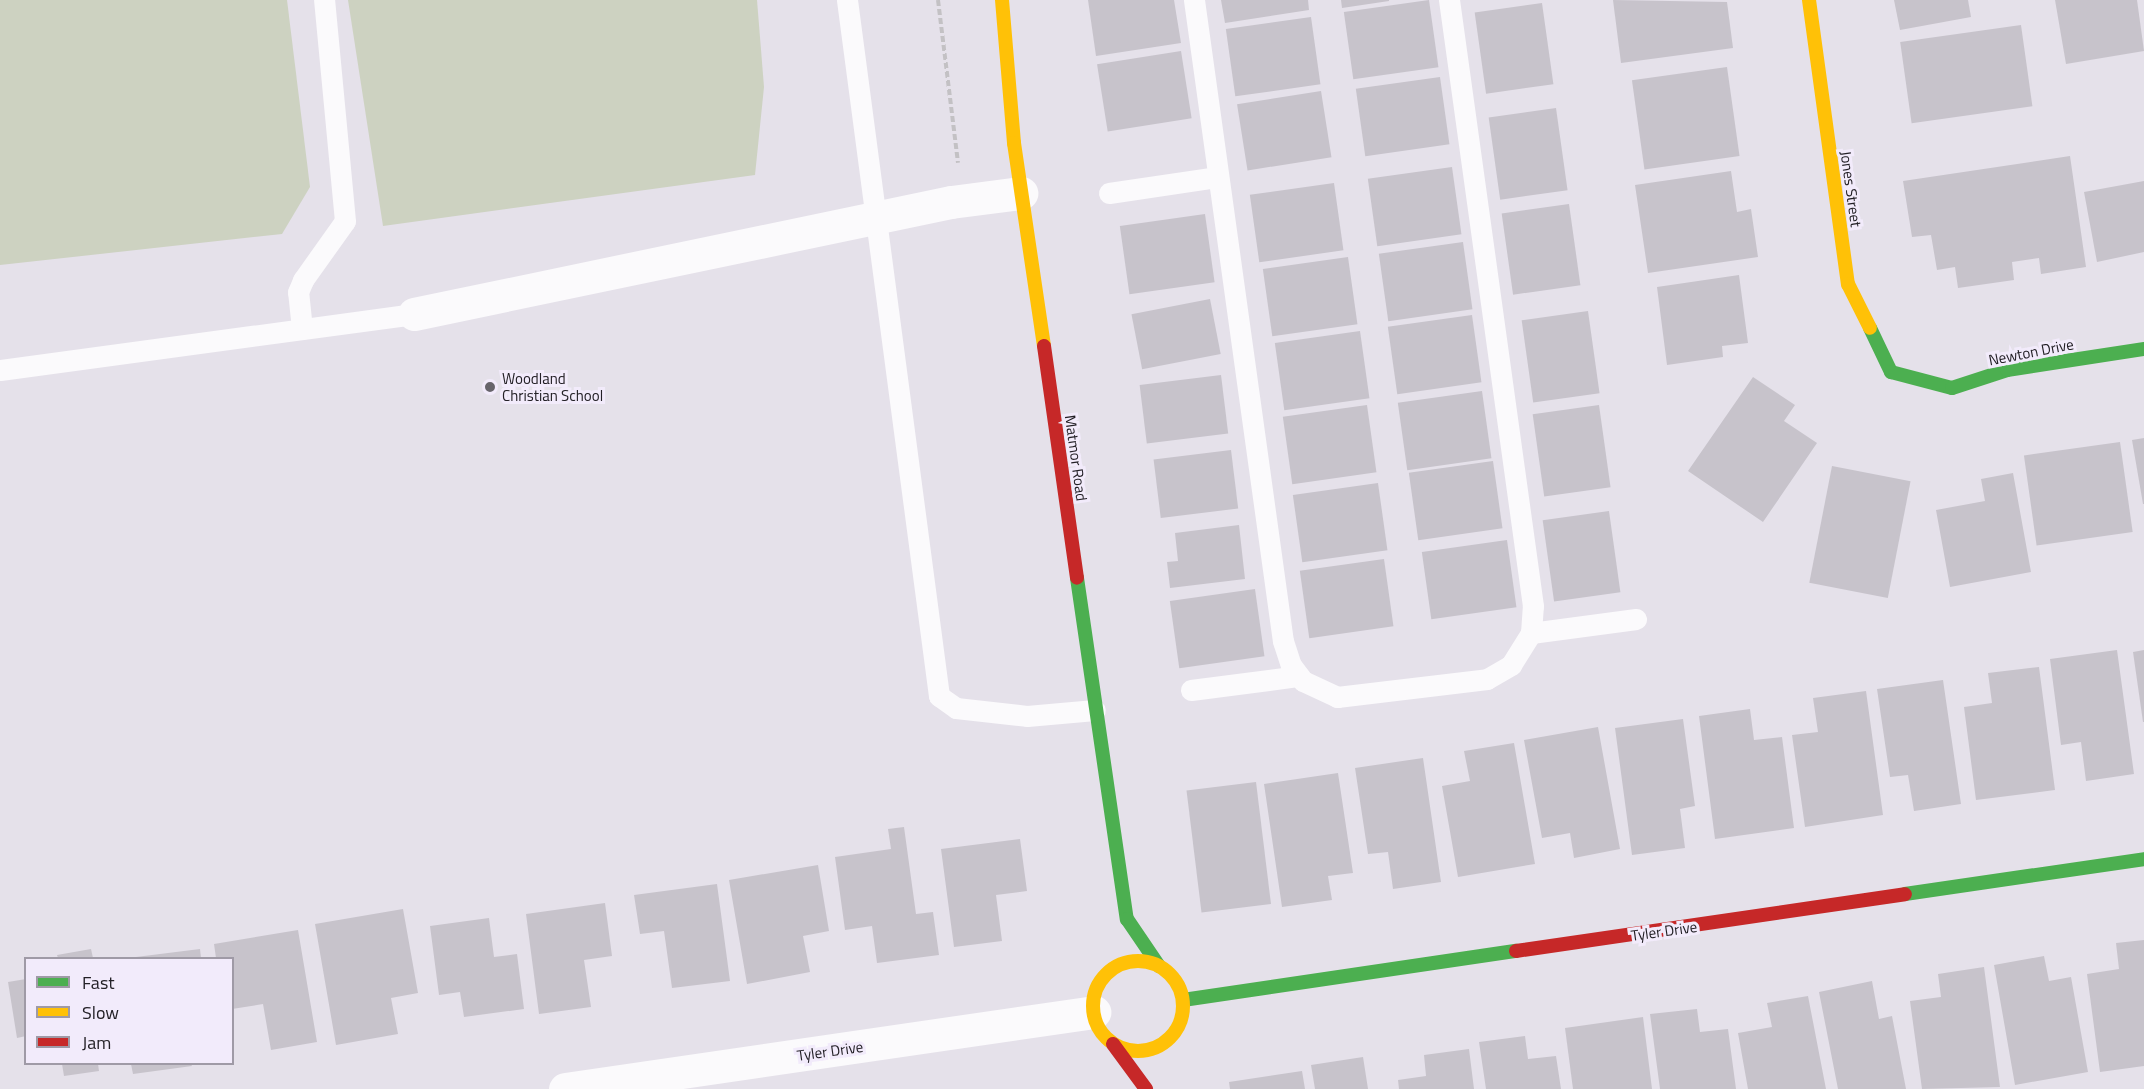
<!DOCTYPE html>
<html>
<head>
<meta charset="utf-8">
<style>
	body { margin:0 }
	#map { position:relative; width:2144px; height:1089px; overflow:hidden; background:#e5e1ea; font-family:"Titillium Web",sans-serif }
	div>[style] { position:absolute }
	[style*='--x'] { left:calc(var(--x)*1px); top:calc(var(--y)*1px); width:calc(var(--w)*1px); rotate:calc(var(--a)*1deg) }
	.green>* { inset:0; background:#cdd2c1 }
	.building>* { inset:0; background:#c7c3cb; transform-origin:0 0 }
	.path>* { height:4px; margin-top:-2px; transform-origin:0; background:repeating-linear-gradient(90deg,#c3c1c4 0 6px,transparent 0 9px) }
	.lane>* { height:21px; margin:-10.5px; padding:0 10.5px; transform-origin:10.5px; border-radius:10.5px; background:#fbfafc }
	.street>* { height:33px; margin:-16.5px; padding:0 16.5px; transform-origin:16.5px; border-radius:16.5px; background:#fbfafc }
	.fast>* { height:14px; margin:-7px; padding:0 7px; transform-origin:7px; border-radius:7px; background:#4caf50 }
	.slow>* { height:14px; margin:-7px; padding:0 7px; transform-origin:7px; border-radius:7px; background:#ffc107 }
	.slow>.ring { margin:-7px; padding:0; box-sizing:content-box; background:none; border:14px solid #ffc107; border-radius:50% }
	.jam>* { height:14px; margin:-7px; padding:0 7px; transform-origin:7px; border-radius:7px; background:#c62828 }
	.dots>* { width:16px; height:16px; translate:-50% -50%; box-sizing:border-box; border:3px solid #f2ebfb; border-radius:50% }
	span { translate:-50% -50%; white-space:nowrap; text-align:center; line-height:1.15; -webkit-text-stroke:6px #f2ebfb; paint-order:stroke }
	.street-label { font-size:15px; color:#232026 }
	.poi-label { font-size:15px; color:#232026 }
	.left { translate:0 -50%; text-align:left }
	.legend { position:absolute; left:24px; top:957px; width:210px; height:108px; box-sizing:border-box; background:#f2ebfb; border:2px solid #9f9aa6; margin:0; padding:8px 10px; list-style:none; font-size:18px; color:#232026 }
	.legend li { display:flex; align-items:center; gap:12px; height:30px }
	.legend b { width:30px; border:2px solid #9f9aa6 }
</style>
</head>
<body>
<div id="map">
	<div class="green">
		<div style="clip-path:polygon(0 0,287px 0,310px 187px,282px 234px,0 265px)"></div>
		<div style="clip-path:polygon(348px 0,757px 0,764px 87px,755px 175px,383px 226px)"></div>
	</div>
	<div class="building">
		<div style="clip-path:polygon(1088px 0,1174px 0,1181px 43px,1096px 56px)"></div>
		<div style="clip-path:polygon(1221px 0,1308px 0,1309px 10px,1225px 23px)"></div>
		<div style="clip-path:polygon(1341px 0,1389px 0,1389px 1px,1342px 8px)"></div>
		<div style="left:1429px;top:0;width:68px;height:86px;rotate:82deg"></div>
		<div style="clip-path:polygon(1613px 0,1727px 2px,1733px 48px,1621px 63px)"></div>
		<div style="clip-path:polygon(1894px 0,1968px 0,1971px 17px,1900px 30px)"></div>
		<div style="clip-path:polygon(2055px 0,2137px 0,2144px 51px,2066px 64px)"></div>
		<div style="left:1542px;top:3px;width:82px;height:68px;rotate:82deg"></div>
		<div style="left:1311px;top:17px;width:68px;height:86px;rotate:82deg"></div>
		<div style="left:2021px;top:25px;width:82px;height:122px;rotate:82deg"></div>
		<div style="left:1181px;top:51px;width:68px;height:85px;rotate:81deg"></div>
		<div style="left:1727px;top:67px;width:90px;height:96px;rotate:82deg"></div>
		<div style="left:1440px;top:77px;width:68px;height:85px;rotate:82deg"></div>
		<div style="left:1321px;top:91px;width:67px;height:85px;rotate:81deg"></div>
		<div style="left:1556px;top:108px;width:83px;height:68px;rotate:82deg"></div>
		<div style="clip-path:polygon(2070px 156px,2086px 267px,2041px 274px,2039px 258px,2012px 262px,2014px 280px,1958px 288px,1955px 267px,1937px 270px,1931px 235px,1912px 237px,1903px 181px)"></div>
		<div style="left:1452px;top:167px;width:68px;height:85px;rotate:82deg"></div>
		<div style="clip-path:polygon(1731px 171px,1737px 212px,1751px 209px,1758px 257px,1648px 273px,1635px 185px)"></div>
		<div style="clip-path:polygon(2144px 181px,2144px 252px,2097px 262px,2084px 192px)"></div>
		<div style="left:1334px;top:183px;width:68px;height:85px;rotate:82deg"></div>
		<div style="left:1569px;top:204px;width:82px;height:68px;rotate:82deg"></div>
		<div style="left:1205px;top:214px;width:69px;height:86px;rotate:82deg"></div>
		<div style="left:1463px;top:242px;width:68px;height:85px;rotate:82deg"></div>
		<div style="left:1348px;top:257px;width:68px;height:86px;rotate:82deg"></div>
		<div style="clip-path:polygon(1739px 275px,1748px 343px,1722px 346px,1723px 357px,1667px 365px,1657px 287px)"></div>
		<div style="left:1210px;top:299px;width:56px;height:80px;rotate:79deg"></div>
		<div style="left:1588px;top:311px;width:83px;height:67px;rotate:82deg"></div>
		<div style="left:1472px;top:315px;width:68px;height:85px;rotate:82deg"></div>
		<div style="left:1360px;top:331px;width:68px;height:86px;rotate:82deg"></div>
		<div style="left:1221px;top:375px;width:59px;height:82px;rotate:83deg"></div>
		<div style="clip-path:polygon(1753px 377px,1795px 405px,1784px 421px,1817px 443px,1763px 522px,1688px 471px)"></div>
		<div style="left:1482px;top:391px;width:68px;height:85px;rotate:82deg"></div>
		<div style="left:1367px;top:405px;width:68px;height:85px;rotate:82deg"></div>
		<div style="left:1599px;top:405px;width:83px;height:67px;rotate:82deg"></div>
		<div style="clip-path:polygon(2144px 438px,2144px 504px,2143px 504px,2132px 440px)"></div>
		<div style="left:2120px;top:442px;width:91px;height:97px;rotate:82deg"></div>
		<div style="left:1231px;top:450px;width:59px;height:78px;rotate:83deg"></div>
		<div style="left:1493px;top:461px;width:68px;height:85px;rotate:82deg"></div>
		<div style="left:1832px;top:466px;width:80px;height:119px;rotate:11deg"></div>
		<div style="clip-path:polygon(2013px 473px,2031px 572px,1950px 587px,1936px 510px,1985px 501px,1981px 479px)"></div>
		<div style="left:1378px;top:483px;width:68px;height:86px;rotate:82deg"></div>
		<div style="left:1609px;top:511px;width:82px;height:67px;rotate:82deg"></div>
		<div style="clip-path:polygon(1239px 525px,1245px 579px,1170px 588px,1167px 562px,1178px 561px,1175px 533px)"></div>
		<div style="left:1507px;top:540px;width:68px;height:86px;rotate:82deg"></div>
		<div style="left:1384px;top:559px;width:68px;height:85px;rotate:82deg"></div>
		<div style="left:1255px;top:589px;width:68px;height:86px;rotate:82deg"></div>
		<div style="clip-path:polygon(2117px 650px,2134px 774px,2086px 781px,2081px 742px,2061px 745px,2050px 659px)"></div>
		<div style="clip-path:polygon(2144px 650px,2144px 722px,2143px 722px,2133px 652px)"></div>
		<div style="clip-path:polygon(2039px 667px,2055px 790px,1976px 800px,1964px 707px,1992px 703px,1988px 673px)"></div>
		<div style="clip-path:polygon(1943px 680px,1961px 804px,1914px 811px,1908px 775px,1890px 777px,1877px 689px)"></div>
		<div style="clip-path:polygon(1866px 691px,1883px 815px,1805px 827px,1792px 735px,1818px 732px,1813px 698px)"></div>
		<div style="clip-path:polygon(1750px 709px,1754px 740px,1782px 737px,1794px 828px,1715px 839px,1699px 716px)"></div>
		<div style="clip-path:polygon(1683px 719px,1695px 806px,1680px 809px,1685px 848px,1632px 855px,1615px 728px)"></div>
		<div style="clip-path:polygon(1598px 727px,1620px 849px,1574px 858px,1570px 833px,1542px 838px,1524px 740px)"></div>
		<div style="clip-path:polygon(1514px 743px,1535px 864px,1458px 877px,1442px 786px,1470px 781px,1464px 751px)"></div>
		<div style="clip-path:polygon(1423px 758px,1441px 882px,1393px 889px,1388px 852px,1368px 854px,1355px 768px)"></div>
		<div style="clip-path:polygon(1338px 773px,1353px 873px,1328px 876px,1332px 900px,1282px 907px,1264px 784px)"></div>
		<div style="left:1256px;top:782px;width:123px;height:70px;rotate:83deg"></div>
		<div style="clip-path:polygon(904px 827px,916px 914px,933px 912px,939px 955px,877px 963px,872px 926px,845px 930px,835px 857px,891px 849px,888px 829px)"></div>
		<div style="clip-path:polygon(1020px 839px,1027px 891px,996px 895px,1002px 941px,954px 947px,941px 849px)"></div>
		<div style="clip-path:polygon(818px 865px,829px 931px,803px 936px,810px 972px,747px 984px,729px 880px)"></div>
		<div style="clip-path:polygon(717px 884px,730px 981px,672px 988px,664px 931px,640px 934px,634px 895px)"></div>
		<div style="clip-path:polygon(605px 903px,612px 956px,584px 960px,591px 1007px,539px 1014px,526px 914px)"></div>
		<div style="clip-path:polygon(403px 909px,418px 993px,391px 998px,398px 1034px,336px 1045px,315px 924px)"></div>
		<div style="clip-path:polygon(489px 918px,494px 957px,517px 954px,524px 1009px,464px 1017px,460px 992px,439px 995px,430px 926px)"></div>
		<div style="clip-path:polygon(298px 930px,317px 1042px,271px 1050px,263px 1004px,232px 1009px,232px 958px,216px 958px,214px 944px)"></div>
		<div style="clip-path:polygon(2144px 940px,2144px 1066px,2100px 1072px,2087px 974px,2119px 969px,2116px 943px)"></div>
		<div style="clip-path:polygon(91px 949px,93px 958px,58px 958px,57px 955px)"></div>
		<div style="clip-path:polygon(200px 949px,201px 958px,136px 958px,136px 957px)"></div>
		<div style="clip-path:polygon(2044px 956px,2049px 981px,2071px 977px,2088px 1072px,2015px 1085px,1994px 965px)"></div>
		<div style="clip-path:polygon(1984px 967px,2000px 1087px,1922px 1089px,1910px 1001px,1941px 997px,1938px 974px)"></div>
		<div style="clip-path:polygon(26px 979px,26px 1036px,17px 1038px,8px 982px)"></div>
		<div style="clip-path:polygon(1872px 981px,1879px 1019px,1892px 1016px,1906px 1089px,1838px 1089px,1819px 992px)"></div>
		<div style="clip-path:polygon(1808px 996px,1826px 1089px,1748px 1089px,1738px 1033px,1772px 1027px,1767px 1003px)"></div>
		<div style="clip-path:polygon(1697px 1009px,1700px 1032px,1728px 1029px,1736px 1089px,1660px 1089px,1650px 1014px)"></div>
		<div style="clip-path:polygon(1643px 1017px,1652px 1089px,1573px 1089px,1565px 1028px)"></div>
		<div style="clip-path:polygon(1525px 1036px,1528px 1059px,1556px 1056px,1561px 1089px,1486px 1089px,1479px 1042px)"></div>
		<div style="clip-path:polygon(1469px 1049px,1474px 1089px,1399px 1089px,1398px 1080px,1426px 1076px,1424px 1055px)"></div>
		<div style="clip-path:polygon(1363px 1057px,1368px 1089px,1315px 1089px,1311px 1065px)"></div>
		<div style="clip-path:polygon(62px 1064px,98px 1064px,99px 1071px,64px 1076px)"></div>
		<div style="clip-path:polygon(131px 1064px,191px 1064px,192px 1066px,133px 1074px)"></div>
		<div style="clip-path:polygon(1302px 1071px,1305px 1089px,1230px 1089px,1229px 1082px)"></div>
	</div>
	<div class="path">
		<div style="--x:938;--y:0;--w:164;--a:83"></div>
	</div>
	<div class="lane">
		<div style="--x:847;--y:0;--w:702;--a:82.47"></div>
		<div style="--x:939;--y:696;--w:21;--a:35"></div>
		<div style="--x:956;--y:708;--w:71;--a:6.4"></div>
		<div style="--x:1027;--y:716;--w:68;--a:-5"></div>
		<div style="--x:1194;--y:0;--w:647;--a:82.1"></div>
		<div style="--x:1283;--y:641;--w:25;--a:72"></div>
		<div style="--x:1291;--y:665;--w:20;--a:53"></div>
		<div style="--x:1303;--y:681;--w:38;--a:25"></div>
		<div style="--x:1337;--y:697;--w:151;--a:-6.8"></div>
		<div style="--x:1487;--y:679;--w:28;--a:-30"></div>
		<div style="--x:1511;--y:665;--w:38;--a:-58"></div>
		<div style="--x:1531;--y:633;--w:27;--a:-86"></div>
		<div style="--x:1533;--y:606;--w:612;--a:-97.89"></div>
		<div style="--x:1109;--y:193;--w:110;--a:-8.4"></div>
		<div style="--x:302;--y:329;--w:37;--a:-96"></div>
		<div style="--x:298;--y:292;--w:13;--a:-67"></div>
		<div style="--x:303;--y:280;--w:72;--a:-54.6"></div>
		<div style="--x:345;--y:221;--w:222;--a:-95.4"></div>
		<div style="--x:0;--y:370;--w:418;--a:-7.7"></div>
		<div style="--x:1531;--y:633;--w:106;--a:-7.6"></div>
		<div style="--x:1191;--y:690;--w:109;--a:-7.4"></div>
	</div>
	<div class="street">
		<div style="--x:414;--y:314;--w:549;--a:-11.78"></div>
		<div style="--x:951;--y:202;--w:71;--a:-7.3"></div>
		<div style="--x:565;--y:1089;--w:535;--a:-8.28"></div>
	</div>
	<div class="fast">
		<div style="--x:1870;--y:328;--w:49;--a:64.5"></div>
		<div style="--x:1891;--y:372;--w:63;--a:14.7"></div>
		<div style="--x:1952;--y:388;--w:58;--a:-18.1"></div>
		<div style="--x:2007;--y:370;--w:139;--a:-8.7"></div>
		<div style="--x:1077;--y:578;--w:345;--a:81.7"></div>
		<div style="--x:1127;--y:919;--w:57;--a:55.8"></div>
		<div style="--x:1905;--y:894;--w:242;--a:-8.3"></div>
		<div style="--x:1183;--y:1000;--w:337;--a:-8.4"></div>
	</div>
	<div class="slow">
		<div style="--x:1002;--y:0;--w:144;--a:85.2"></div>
		<div style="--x:1014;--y:143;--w:205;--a:81.6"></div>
		<div style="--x:1809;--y:0;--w:287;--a:82.2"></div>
		<div style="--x:1848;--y:284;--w:49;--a:63.4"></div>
		<div class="ring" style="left:1093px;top:961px;width:76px;height:76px"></div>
	</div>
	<div class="jam">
		<div style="--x:1044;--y:346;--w:234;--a:81.9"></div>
		<div style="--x:1516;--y:951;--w:393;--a:-8.3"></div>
		<div style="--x:1113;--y:1044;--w:56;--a:53.7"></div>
	</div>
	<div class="dots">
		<div style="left:490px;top:387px;background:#67646b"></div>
	</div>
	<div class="street-label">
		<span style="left:1851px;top:189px;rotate:82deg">Jones Street</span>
		<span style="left:2031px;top:352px;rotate:-11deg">Newton Drive</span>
		<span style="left:1076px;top:458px;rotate:82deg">Matmor Road</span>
		<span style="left:1664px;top:931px;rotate:-8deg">Tyler Drive</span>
		<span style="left:830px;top:1051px;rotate:-8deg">Tyler Drive</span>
	</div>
	<div class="poi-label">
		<span class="left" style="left:502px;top:387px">Woodland<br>Christian School</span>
	</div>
	<ul class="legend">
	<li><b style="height:8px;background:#4caf50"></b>Fast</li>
	<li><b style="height:8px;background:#ffc107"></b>Slow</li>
	<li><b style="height:8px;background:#c62828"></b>Jam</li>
	</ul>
</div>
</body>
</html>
